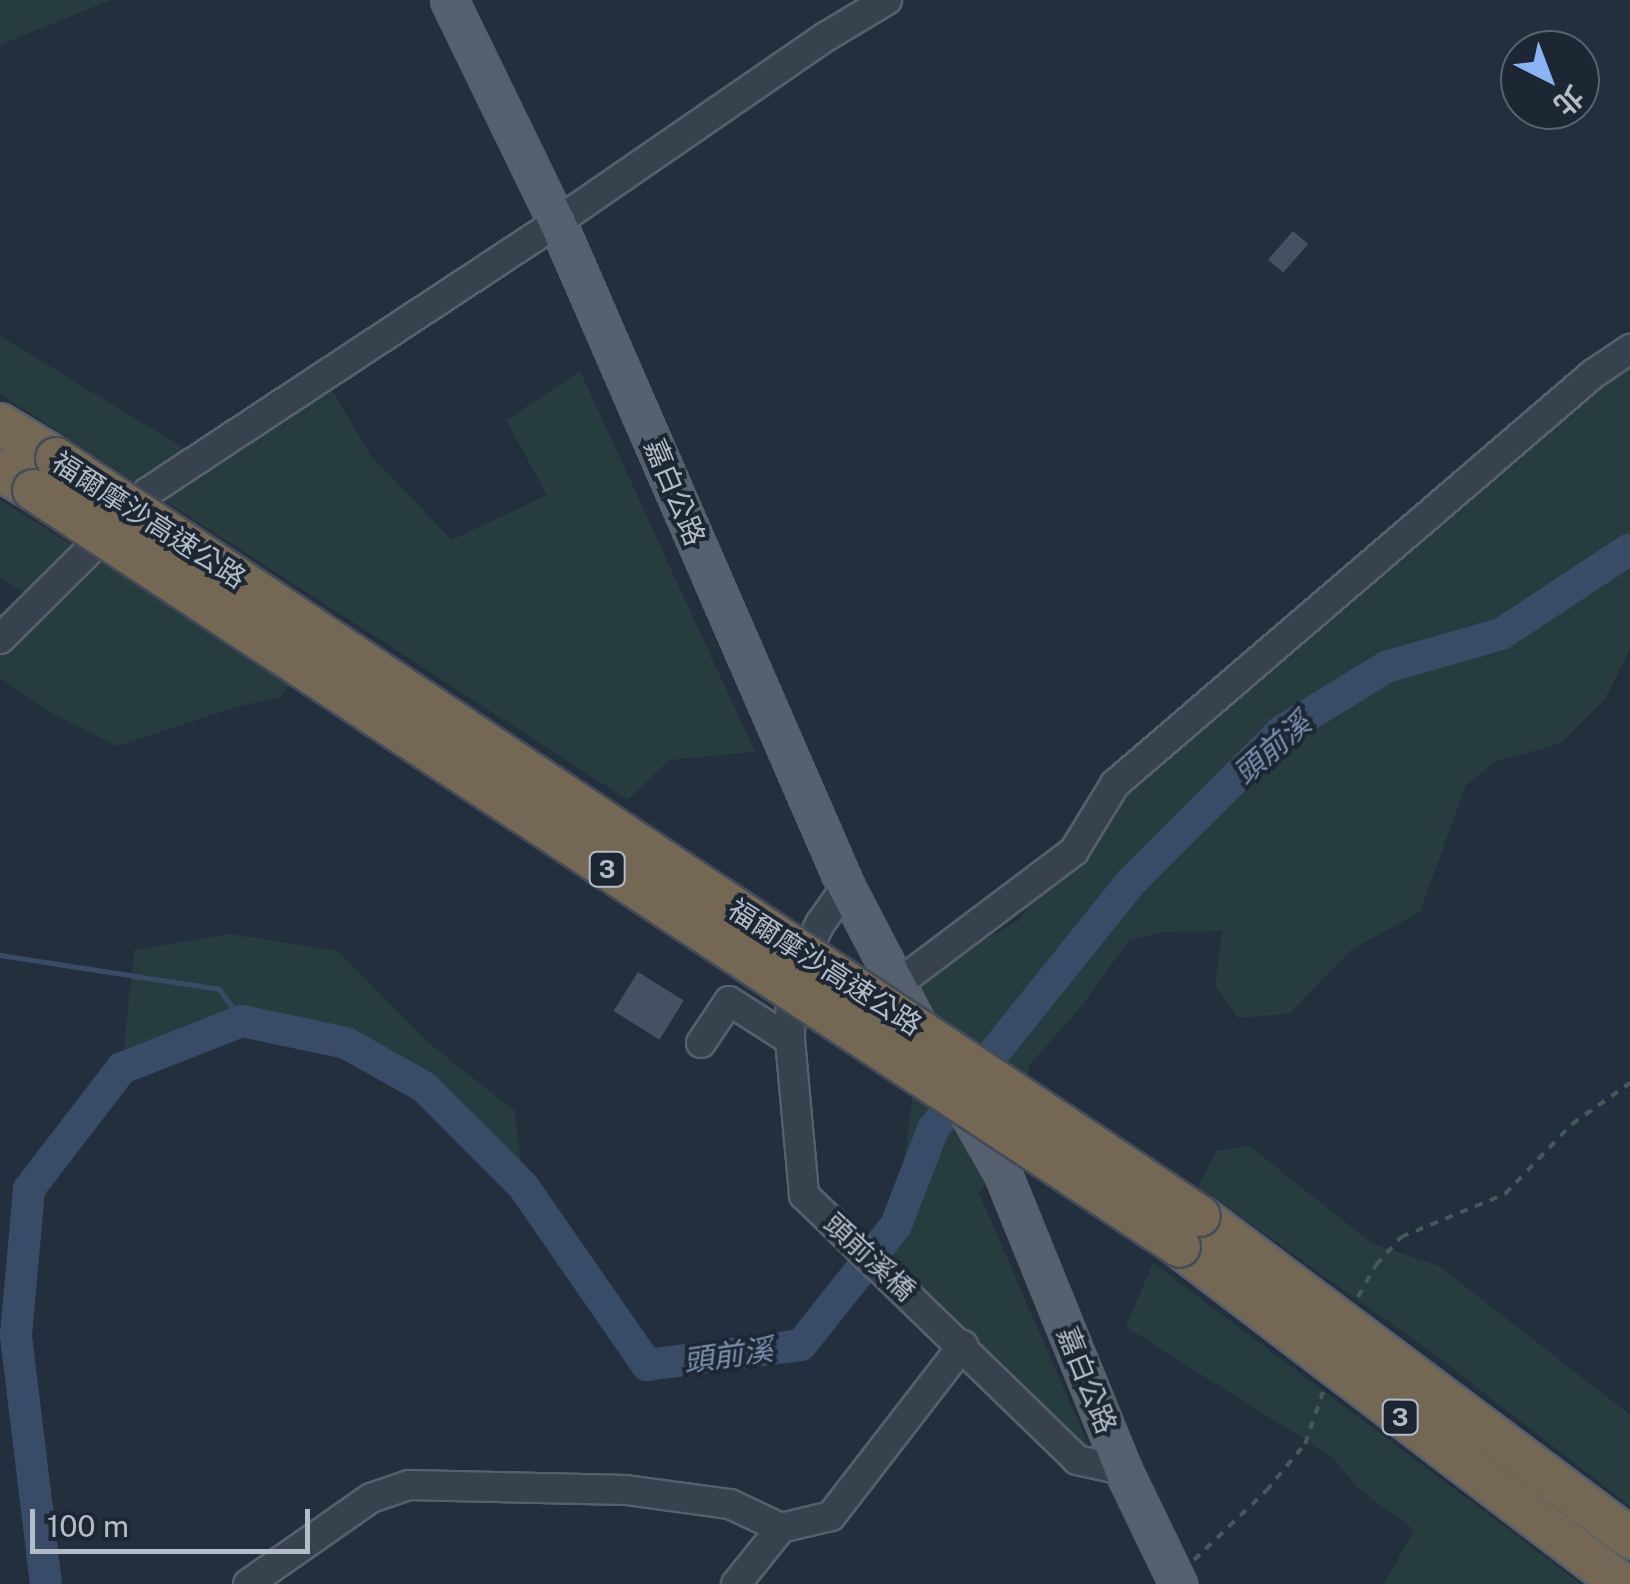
<!DOCTYPE html>
<html>
<head>
<meta charset="utf-8">
<style>
	body { margin:0 }
	#map { position:relative; width:1630px; height:1584px; overflow:hidden; background:#242f3e; font-family:"Public Sans","Noto Sans TC",sans-serif }
	div>[style] { position:absolute }
	[style*='--x'] { left:calc(var(--x)*1px); top:calc(var(--y)*1px); width:calc(var(--w)*1px); rotate:calc(var(--a)*1deg) }
	.green>* { inset:0; background:#263c3f }
	.stream>* { height:5px; margin:-2.5px; padding:0 2.5px; transform-origin:2.5px; border-radius:2.5px; background:#394c67 }
	.river>* { height:32px; margin:-16px; padding:0 16px; transform-origin:16px; border-radius:16px; background:#394c67 }
	.building>* { inset:0; background:#455162; transform-origin:0 0 }
	.path>* { height:4px; margin-top:-2px; transform-origin:0; background:repeating-linear-gradient(90deg,#44595c 0 8px,transparent 0 16px) }
	.roads { filter:drop-shadow(2px 0 #565f6c) drop-shadow(-2px 0 #565f6c) drop-shadow(0 2px #565f6c) drop-shadow(0 -2px #565f6c) }
	.minor>* { height:28px; margin:-14px; padding:0 14px; transform-origin:14px; border-radius:14px; background:#38414e }
	.major>* { height:35px; margin:-17.5px; padding:0 17.5px; transform-origin:17.5px; border-radius:17.5px; background:#56606e }
	.highway>* { height:40px; margin:-20px; padding:0 20px; transform-origin:20px; border-radius:20px; background:#746855 }
	.bridges { filter:drop-shadow(2px 0 #434c59) drop-shadow(-2px 0 #434c59) drop-shadow(0 2px #434c59) drop-shadow(0 -2px #434c59) }
	.highway-bridge>* { height:40px; margin:-20px; padding:0 20px; transform-origin:20px; border-radius:20px; background:#746855 }
	span { translate:-50% -50%; white-space:nowrap; text-align:center; line-height:1.15; -webkit-text-stroke:8px #1d2633; paint-order:stroke }
	.shield-label span { padding:2px 8px; background:#1d2633; border:2px solid; border-radius:8px; -webkit-text-stroke-width:0 }
	.shield-label { font-size:25px; color:#b4bcc9; font-weight:700 }
	.street-label { font-size:28px; color:#b4bcc9 }
	.water-label { font-size:30px; color:#7c92b1; font-style:italic }
	.north { position:absolute; left:1500px; top:30px; width:100px; height:100px; box-sizing:border-box; background:#1d2633; border:2px solid #59626f; border-radius:50%; rotate:138deg; font-size:28px; font-weight:700; line-height:40px; text-align:center; color:#b4bcc9 }
	.north::after { content:''; display:block; margin:auto; width:35px; height:45px; background:#8ab4f8; clip-path:polygon(50% 0,100% 100%,50% 72%,0 100%) }
	.scale { position:absolute; left:30px; top:1509px; width:280px; height:45px; box-sizing:border-box; border:5px solid #b4bcc9; border-top:0; padding-left:12px; font-size:30px; line-height:35px; white-space:nowrap; color:#b4bcc9; -webkit-text-stroke:8px #1d2633; paint-order:stroke }
</style>
</head>
<body>
<div id="map">
	<div class="green">
		<div style="clip-path:polygon(0 0,111px 0,0 45px)"></div>
		<div style="clip-path:polygon(0 336px,182px 447px,196px 466px,325px 378px,370px 455px,452px 540px,547px 495px,506px 420px,580px 371px,755px 752px,669px 760px,628px 800px,0 394px)"></div>
		<div style="clip-path:polygon(1630px 352px,1630px 649px,1606px 698px,1561px 743px,1495px 762px,1466px 785px,1420px 912px,1352px 949px,1289px 1014px,1238px 1018px,1215px 985px,1222px 931px,1165px 932px,1129px 940px,1080px 1008px,1030px 1064px,1007px 1153px,979px 1193px,1092px 1454px,891px 1261px,912px 1102px,918px 977px,1020px 920px,1089px 803px)"></div>
		<div style="clip-path:polygon(0 500px,90px 556px,294px 677px,281px 697px,235px 707px,117px 746px,50px 712px,0 678px,0 643px,41px 604px,0 577px)"></div>
		<div style="clip-path:polygon(230px 934px,338px 951px,426px 1041px,515px 1111px,523px 1186px,424px 1087px,346px 1043px,242px 1021px,122px 1068px,134px 950px)"></div>
		<div style="clip-path:polygon(1249px 1146px,1373px 1244px,1439px 1266px,1630px 1415px,1630px 1506px,1434px 1354px,1198px 1187px,1216px 1151px)"></div>
		<div style="clip-path:polygon(1153px 1263px,1581px 1584px,1384px 1584px,1414px 1530px,1359px 1489px,1332px 1457px,1126px 1327px)"></div>
	</div>
	<div class="stream">
		<div style="--x:0;--y:955;--w:222;--a:8.8"></div>
		<div style="--x:219;--y:989;--w:39;--a:54"></div>
	</div>
	<div class="river">
		<div style="--x:46;--y:1584;--w:251;--a:-96.9"></div>
		<div style="--x:16;--y:1335;--w:147;--a:-84.9"></div>
		<div style="--x:29;--y:1189;--w:153;--a:-52.5"></div>
		<div style="--x:122;--y:1068;--w:129;--a:-21.4"></div>
		<div style="--x:242;--y:1021;--w:106;--a:11.9"></div>
		<div style="--x:346;--y:1043;--w:90;--a:29.4"></div>
		<div style="--x:424;--y:1087;--w:140;--a:45"></div>
		<div style="--x:523;--y:1186;--w:218;--a:55.3"></div>
		<div style="--x:647;--y:1365;--w:155;--a:-7.4"></div>
		<div style="--x:801;--y:1345;--w:153;--a:-51.6"></div>
		<div style="--x:896;--y:1225;--w:103;--a:-68.9"></div>
		<div style="--x:933;--y:1129;--w:315;--a:-51.3"></div>
		<div style="--x:1130;--y:883;--w:215;--a:-45"></div>
		<div style="--x:1282;--y:731;--w:122;--a:-31.6"></div>
		<div style="--x:1386;--y:667;--w:120;--a:-16"></div>
		<div style="--x:1501;--y:634;--w:154;--a:-33.4"></div>
	</div>
	<div class="building">
		<div style="left:1293px;top:231px;width:20px;height:38px;rotate:41deg"></div>
		<div style="left:638px;top:972px;width:54px;height:46px;rotate:32deg"></div>
	</div>
	<div class="path">
		<div style="--x:1358;--y:1297;--w:37;--a:-61"></div>
		<div style="--x:1376;--y:1265;--w:38;--a:-48"></div>
		<div style="--x:1401;--y:1237;--w:113;--a:-22.5"></div>
		<div style="--x:1505;--y:1194;--w:97;--a:-46.3"></div>
		<div style="--x:1572;--y:1124;--w:71;--a:-35.3"></div>
		<div style="--x:1194;--y:1560;--w:100;--a:-43.8"></div>
		<div style="--x:1266;--y:1491;--w:61;--a:-50.3"></div>
		<div style="--x:1305;--y:1444;--w:55;--a:-70.9"></div>
	</div>
	<div class="roads">
		<div class="minor">
			<div style="--x:0;--y:639;--w:209;--a:-44.8"></div>
			<div style="--x:148;--y:492;--w:490;--a:-33.4"></div>
			<div style="--x:557;--y:222;--w:328;--a:-34.6"></div>
			<div style="--x:827;--y:36;--w:70;--a:-31"></div>
			<div style="--x:846;--y:887;--w:45;--a:125.1"></div>
			<div style="--x:820;--y:924;--w:65;--a:116.6"></div>
			<div style="--x:791;--y:982;--w:58;--a:91"></div>
			<div style="--x:790;--y:1040;--w:156;--a:84.8"></div>
			<div style="--x:804;--y:1195;--w:380;--a:44.1"></div>
			<div style="--x:1077;--y:1460;--w:47;--a:12.3"></div>
			<div style="--x:895;--y:986;--w:224;--a:-37"></div>
			<div style="--x:1074;--y:851;--w:79;--a:-58.5"></div>
			<div style="--x:1115;--y:784;--w:630;--a:-40.62"></div>
			<div style="--x:1593;--y:374;--w:45;--a:-34"></div>
			<div style="--x:701;--y:1043;--w:50;--a:-56.3"></div>
			<div style="--x:729;--y:1001;--w:72;--a:32.6"></div>
			<div style="--x:248;--y:1584;--w:150;--a:-35"></div>
			<div style="--x:371;--y:1498;--w:40;--a:-18.9"></div>
			<div style="--x:409;--y:1485;--w:217;--a:1.3"></div>
			<div style="--x:626;--y:1490;--w:105;--a:7.7"></div>
			<div style="--x:730;--y:1504;--w:56;--a:25.2"></div>
			<div style="--x:781;--y:1528;--w:51;--a:-13.5"></div>
			<div style="--x:831;--y:1516;--w:216;--a:-52.3"></div>
			<div style="--x:736;--y:1584;--w:72;--a:-51.2"></div>
		</div>
		<div class="major">
			<div style="--x:449;--y:0;--w:247;--a:64.1"></div>
			<div style="--x:557;--y:222;--w:725;--a:66.51"></div>
			<div style="--x:846;--y:887;--w:162;--a:62.5"></div>
			<div style="--x:962;--y:1102;--w:81;--a:60.3"></div>
			<div style="--x:1002;--y:1172;--w:322;--a:67.9"></div>
			<div style="--x:1123;--y:1470;--w:127;--a:64.2"></div>
		</div>
		<div class="highway">
			<div style="--x:0;--y:424;--w:66;--a:31.3"></div>
			<div style="--x:0;--y:470;--w:39;--a:31"></div>
			<div style="--x:1200;--y:1216;--w:537;--a:36.83"></div>
			<div style="--x:1180;--y:1247;--w:556;--a:37.32"></div>
		</div>
	</div>
	<div class="bridges">
		<div class="highway-bridge">
			<div style="--x:56;--y:458;--w:1372;--a:33.53"></div>
			<div style="--x:33;--y:490;--w:1374;--a:33.42"></div>
		</div>
	</div>
	<div class="shield-label">
		<span style="left:607px;top:869px">3</span>
		<span style="left:1400px;top:1417px">3</span>
	</div>
	<div class="street-label">
		<span style="left:675px;top:492px;rotate:67deg">嘉白公路</span>
		<span style="left:149px;top:520px;rotate:33deg">福爾摩沙高速公路</span>
		<span style="left:825px;top:967px;rotate:33deg">福爾摩沙高速公路</span>
		<span style="left:870px;top:1257px;rotate:43deg">頭前溪橋</span>
		<span style="left:1087px;top:1380px;rotate:68deg">嘉白公路</span>
	</div>
	<div class="water-label">
		<span style="left:1272px;top:748px;rotate:-41deg">頭前溪</span>
		<span style="left:728px;top:1355px;rotate:-8deg">頭前溪</span>
	</div>
	<div class="north">北</div>
	<div class="scale">100 m</div>
</div>
</body>
</html>
